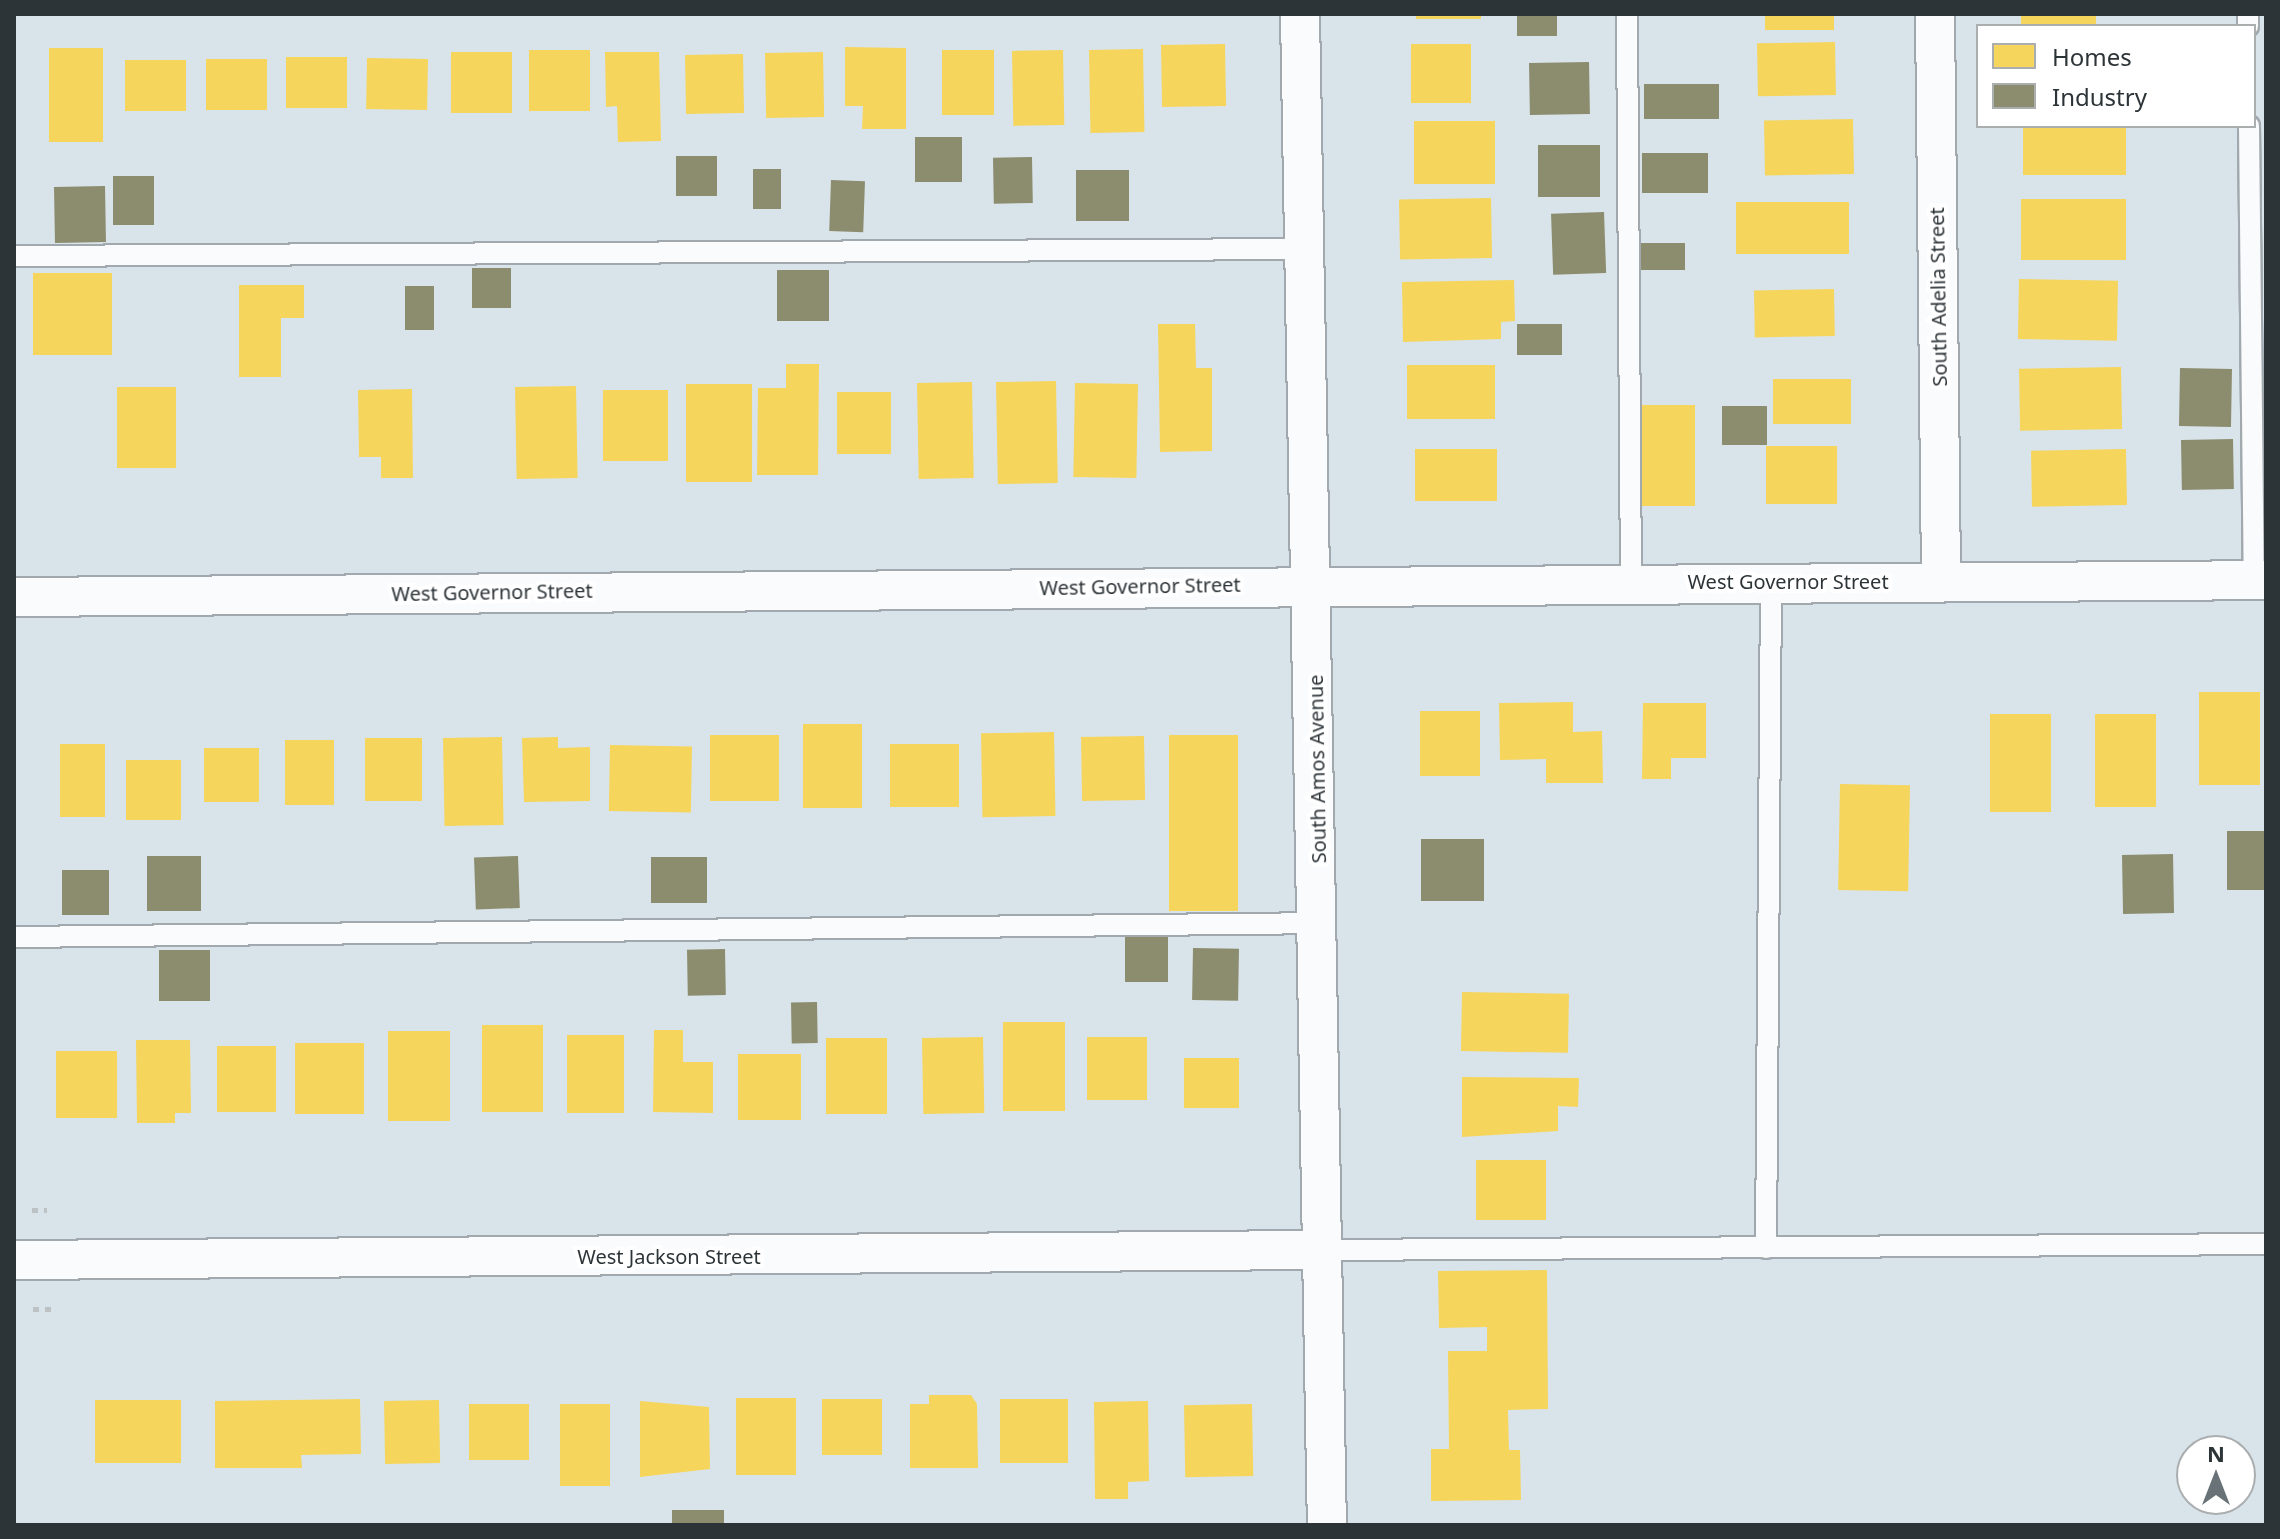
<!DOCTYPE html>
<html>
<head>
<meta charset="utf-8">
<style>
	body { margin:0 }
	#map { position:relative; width:2280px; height:1539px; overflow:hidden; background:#d9e4ea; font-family:"Noto Sans",sans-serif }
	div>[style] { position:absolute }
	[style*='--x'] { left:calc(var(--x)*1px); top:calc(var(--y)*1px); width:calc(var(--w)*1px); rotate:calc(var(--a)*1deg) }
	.homes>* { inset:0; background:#f6d55c; transform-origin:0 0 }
	.industry>* { inset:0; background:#8c8c6e; transform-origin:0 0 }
	.path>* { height:5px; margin-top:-2.5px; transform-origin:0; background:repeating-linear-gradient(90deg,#bdc3c4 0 6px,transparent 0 12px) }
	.roads { filter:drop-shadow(2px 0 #a1a9ae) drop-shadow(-2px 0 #a1a9ae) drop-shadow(0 2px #a1a9ae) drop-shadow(0 -2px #a1a9ae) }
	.service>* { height:20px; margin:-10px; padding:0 10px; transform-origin:10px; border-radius:10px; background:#f9fbfc }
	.minor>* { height:38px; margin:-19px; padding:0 19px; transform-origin:19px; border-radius:19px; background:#f9fbfc }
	span { translate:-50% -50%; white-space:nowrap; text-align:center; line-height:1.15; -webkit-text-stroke:8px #fff; paint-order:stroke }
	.street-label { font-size:20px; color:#2d3438 }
	.frame { position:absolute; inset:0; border:16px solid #2d3438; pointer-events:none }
	.legend { position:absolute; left:1976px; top:24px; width:280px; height:104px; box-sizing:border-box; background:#fff; border:2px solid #abaeaf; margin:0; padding:10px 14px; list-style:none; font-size:24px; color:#2d3438 }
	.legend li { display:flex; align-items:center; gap:16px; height:40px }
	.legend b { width:40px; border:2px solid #abaeaf }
	.north { position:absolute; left:2176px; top:1435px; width:80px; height:80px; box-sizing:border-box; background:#fff; border:2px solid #abaeaf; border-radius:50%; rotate:0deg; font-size:22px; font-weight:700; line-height:32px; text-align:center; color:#2d3438 }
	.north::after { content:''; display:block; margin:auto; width:28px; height:36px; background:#697276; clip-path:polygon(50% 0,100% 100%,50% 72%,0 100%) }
</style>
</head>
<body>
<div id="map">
	<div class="homes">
		<div style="left:1416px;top:14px;width:65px;height:5px"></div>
		<div style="left:1765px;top:14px;width:69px;height:16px"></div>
		<div style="left:2021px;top:14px;width:75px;height:12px"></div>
		<div style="left:1835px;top:42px;width:53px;height:78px;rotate:89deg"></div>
		<div style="left:1225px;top:44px;width:62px;height:64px;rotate:89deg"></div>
		<div style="left:1411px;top:44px;width:60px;height:59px"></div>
		<div style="clip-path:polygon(845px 47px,906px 48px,906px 129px,862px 129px,863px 106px,845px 106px)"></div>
		<div style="left:49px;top:48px;width:54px;height:94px"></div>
		<div style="left:1143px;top:49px;width:83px;height:54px;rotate:89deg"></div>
		<div style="left:529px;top:50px;width:61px;height:61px"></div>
		<div style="left:942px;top:50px;width:52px;height:65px"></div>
		<div style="left:1063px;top:50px;width:75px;height:51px;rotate:89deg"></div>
		<div style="left:451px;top:52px;width:61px;height:61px"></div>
		<div style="clip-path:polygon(605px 52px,659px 52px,661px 141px,618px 142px,617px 106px,606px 107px)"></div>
		<div style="left:823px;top:52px;width:65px;height:58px;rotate:89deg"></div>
		<div style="left:743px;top:54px;width:59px;height:58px;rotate:89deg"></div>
		<div style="left:286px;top:57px;width:61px;height:51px"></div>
		<div style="left:367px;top:58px;width:61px;height:51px;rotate:1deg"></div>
		<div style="left:206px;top:59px;width:61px;height:51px"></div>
		<div style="left:125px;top:60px;width:61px;height:51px"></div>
		<div style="left:1853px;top:119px;width:55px;height:89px;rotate:89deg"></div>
		<div style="left:1414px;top:121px;width:81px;height:63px"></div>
		<div style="left:2023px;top:126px;width:103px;height:49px"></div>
		<div style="left:1491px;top:198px;width:60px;height:92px;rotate:89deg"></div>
		<div style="left:2126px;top:199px;width:61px;height:105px;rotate:90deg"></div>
		<div style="left:1849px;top:202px;width:52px;height:113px;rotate:90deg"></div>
		<div style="left:33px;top:273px;width:79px;height:82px"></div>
		<div style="left:2019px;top:279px;width:99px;height:60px;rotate:1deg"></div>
		<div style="clip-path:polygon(1514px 280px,1515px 321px,1501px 322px,1501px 339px,1403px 342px,1402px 282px)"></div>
		<div style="clip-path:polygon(239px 285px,304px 285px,304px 318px,281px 318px,281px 377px,239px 377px)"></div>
		<div style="left:1834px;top:289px;width:47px;height:80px;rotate:89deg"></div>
		<div style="clip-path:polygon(1158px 324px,1195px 324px,1196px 368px,1212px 368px,1212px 451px,1160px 452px)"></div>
		<div style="clip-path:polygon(786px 364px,819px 364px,818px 475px,757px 475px,758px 388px,786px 388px)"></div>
		<div style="left:1495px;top:365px;width:54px;height:88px;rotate:90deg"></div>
		<div style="left:2121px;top:367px;width:62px;height:102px;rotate:89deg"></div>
		<div style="left:1773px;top:379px;width:78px;height:45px"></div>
		<div style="left:1056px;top:381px;width:102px;height:60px;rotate:89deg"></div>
		<div style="left:972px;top:382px;width:96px;height:55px;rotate:89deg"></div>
		<div style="left:1075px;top:383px;width:63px;height:94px;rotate:1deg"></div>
		<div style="left:686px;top:384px;width:66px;height:98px"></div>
		<div style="left:576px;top:386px;width:92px;height:61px;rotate:89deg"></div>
		<div style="left:117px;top:387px;width:59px;height:81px"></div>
		<div style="clip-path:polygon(412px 389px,413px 478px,381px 478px,381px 457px,359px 457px,358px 390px)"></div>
		<div style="left:603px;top:390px;width:65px;height:71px"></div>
		<div style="left:837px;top:392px;width:54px;height:62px"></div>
		<div style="left:1695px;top:405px;width:101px;height:55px;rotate:90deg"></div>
		<div style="left:1766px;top:446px;width:71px;height:58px"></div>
		<div style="left:1497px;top:449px;width:52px;height:82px;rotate:90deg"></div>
		<div style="left:2126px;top:449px;width:56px;height:95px;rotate:89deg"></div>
		<div style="left:2199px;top:692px;width:61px;height:93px"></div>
		<div style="clip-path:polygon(1573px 702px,1573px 732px,1602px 731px,1603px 783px,1546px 783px,1546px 759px,1500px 760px,1499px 703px)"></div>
		<div style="clip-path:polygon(1643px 703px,1706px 703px,1706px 758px,1671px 758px,1671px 779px,1642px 779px)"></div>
		<div style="left:1420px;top:711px;width:60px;height:65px"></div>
		<div style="left:1990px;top:714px;width:61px;height:98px"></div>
		<div style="left:2095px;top:714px;width:61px;height:93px"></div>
		<div style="left:803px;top:724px;width:59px;height:84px"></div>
		<div style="left:1054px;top:732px;width:84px;height:73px;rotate:89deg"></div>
		<div style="left:710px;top:735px;width:69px;height:66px"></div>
		<div style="left:1169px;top:735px;width:69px;height:176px"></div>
		<div style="left:1144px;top:736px;width:64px;height:63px;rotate:89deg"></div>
		<div style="left:502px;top:737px;width:88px;height:59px;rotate:89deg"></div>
		<div style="clip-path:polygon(558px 737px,558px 748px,590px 747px,590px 801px,524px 802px,522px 738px)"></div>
		<div style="left:422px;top:738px;width:63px;height:57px;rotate:90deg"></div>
		<div style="left:285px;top:740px;width:49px;height:65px"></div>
		<div style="left:105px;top:744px;width:73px;height:45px;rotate:90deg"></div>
		<div style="left:890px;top:744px;width:69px;height:63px"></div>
		<div style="left:610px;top:745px;width:82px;height:66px;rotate:1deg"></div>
		<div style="left:204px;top:748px;width:55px;height:54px"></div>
		<div style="left:126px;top:760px;width:55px;height:60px"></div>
		<div style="left:1840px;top:784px;width:70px;height:106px;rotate:1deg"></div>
		<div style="left:1462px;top:992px;width:107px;height:59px;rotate:1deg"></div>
		<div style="left:1003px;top:1022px;width:62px;height:89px"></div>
		<div style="left:482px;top:1025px;width:61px;height:87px"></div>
		<div style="clip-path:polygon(654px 1030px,683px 1030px,683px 1062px,713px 1062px,713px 1113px,653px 1112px)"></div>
		<div style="left:388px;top:1031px;width:62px;height:90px"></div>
		<div style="left:567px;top:1035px;width:57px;height:78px"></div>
		<div style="left:983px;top:1037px;width:76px;height:61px;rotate:89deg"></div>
		<div style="left:1087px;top:1037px;width:60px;height:63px"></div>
		<div style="left:826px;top:1038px;width:61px;height:76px"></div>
		<div style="clip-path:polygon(136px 1040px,190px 1040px,191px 1113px,175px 1113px,175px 1123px,137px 1123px)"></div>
		<div style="left:295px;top:1043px;width:69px;height:71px"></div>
		<div style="left:217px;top:1046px;width:59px;height:66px"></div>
		<div style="left:56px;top:1051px;width:61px;height:67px"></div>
		<div style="left:738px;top:1054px;width:63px;height:66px"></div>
		<div style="left:1184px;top:1058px;width:55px;height:50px"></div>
		<div style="clip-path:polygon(1462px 1077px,1579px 1078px,1578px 1107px,1558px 1106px,1558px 1131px,1462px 1137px)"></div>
		<div style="left:1476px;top:1160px;width:70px;height:60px"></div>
		<div style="clip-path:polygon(1547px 1270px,1548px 1409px,1508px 1410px,1509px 1450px,1520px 1450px,1521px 1500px,1431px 1501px,1431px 1449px,1449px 1449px,1448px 1351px,1487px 1351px,1487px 1327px,1439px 1328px,1438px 1271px)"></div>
		<div style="clip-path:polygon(929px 1395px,971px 1395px,977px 1404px,978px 1468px,910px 1468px,910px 1404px,929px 1404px)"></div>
		<div style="left:736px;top:1398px;width:60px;height:77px"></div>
		<div style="clip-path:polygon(360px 1399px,361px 1454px,301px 1455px,302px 1468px,215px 1468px,215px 1401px)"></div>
		<div style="left:822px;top:1399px;width:60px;height:56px"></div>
		<div style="left:1000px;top:1399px;width:68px;height:64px"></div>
		<div style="left:181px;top:1400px;width:63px;height:86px;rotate:90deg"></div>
		<div style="left:439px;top:1400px;width:63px;height:55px;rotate:89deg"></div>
		<div style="clip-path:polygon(640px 1401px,709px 1407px,710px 1469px,640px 1477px)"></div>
		<div style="clip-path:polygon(1148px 1401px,1149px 1481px,1128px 1482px,1128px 1499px,1095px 1499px,1094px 1402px)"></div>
		<div style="left:469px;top:1404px;width:60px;height:56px"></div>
		<div style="left:560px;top:1404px;width:50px;height:82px"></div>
		<div style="left:1252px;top:1404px;width:72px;height:68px;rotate:89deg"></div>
	</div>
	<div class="industry">
		<div style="left:1517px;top:14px;width:40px;height:22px"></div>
		<div style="left:1589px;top:62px;width:52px;height:60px;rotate:89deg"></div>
		<div style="left:1644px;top:84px;width:75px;height:35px"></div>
		<div style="left:915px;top:137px;width:47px;height:45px"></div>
		<div style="left:1538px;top:145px;width:62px;height:52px"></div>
		<div style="left:1642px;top:153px;width:66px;height:40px"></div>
		<div style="left:676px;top:156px;width:41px;height:40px"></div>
		<div style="left:1032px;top:157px;width:46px;height:39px;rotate:89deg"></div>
		<div style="left:753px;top:169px;width:28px;height:40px"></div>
		<div style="left:1129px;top:170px;width:51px;height:53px;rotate:90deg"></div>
		<div style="left:154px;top:176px;width:49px;height:41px;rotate:90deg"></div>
		<div style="left:831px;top:180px;width:34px;height:51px;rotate:2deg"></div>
		<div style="left:105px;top:186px;width:56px;height:51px;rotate:89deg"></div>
		<div style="left:1604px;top:212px;width:61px;height:53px;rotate:88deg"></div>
		<div style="left:1641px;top:243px;width:44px;height:27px"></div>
		<div style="left:511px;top:268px;width:40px;height:39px;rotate:90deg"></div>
		<div style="left:777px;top:270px;width:52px;height:51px"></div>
		<div style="left:405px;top:286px;width:29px;height:44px"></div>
		<div style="left:1562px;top:324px;width:31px;height:45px;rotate:90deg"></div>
		<div style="left:2180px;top:368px;width:52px;height:58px;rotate:1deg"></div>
		<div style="left:1722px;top:406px;width:45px;height:39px"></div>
		<div style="left:2233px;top:439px;width:50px;height:52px;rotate:89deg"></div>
		<div style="left:2266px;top:831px;width:59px;height:39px;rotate:90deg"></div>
		<div style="left:1421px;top:839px;width:63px;height:62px"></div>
		<div style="left:2173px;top:854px;width:59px;height:51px;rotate:89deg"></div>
		<div style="left:147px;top:856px;width:54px;height:55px"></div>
		<div style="left:518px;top:856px;width:52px;height:44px;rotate:88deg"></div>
		<div style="left:651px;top:857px;width:56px;height:46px"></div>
		<div style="left:62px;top:870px;width:47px;height:45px"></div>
		<div style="left:1125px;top:937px;width:43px;height:45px"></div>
		<div style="left:1193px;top:948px;width:46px;height:52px;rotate:1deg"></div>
		<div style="left:725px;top:949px;width:46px;height:38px;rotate:89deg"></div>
		<div style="left:159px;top:950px;width:51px;height:51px"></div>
		<div style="left:817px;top:1002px;width:41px;height:26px;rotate:89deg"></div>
		<div style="left:672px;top:1510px;width:52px;height:15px"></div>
	</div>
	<div class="path">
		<div style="--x:32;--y:1210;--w:15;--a:0"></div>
		<div style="--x:33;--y:1309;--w:19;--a:0"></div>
	</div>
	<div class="roads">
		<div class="service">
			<div style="--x:1627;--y:14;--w:567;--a:89.6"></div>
			<div style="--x:2248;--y:14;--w:12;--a:90"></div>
			<div style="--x:2249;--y:126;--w:454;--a:89.4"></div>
			<div style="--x:14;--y:256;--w:1290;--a:-0.31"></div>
			<div style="--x:14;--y:937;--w:1306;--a:-0.61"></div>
			<div style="--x:1766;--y:1248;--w:667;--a:-89.57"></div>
			<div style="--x:1324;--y:1250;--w:942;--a:-0.36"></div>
		</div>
		<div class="minor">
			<div style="--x:1300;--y:14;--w:1511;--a:88.98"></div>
			<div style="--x:1935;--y:14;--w:566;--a:89.39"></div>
			<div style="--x:14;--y:597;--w:2252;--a:-0.43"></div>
			<div style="--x:14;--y:1260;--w:1310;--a:-0.44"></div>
		</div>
	</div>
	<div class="street-label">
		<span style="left:1938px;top:297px;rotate:-91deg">South Adelia Street</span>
		<span style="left:1788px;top:581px">West Governor Street</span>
		<span style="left:1140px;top:586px;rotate:-1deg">West Governor Street</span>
		<span style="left:492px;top:592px;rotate:-1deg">West Governor Street</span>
		<span style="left:1317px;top:769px;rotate:-91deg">South Amos Avenue</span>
		<span style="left:669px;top:1256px">West Jackson Street</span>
	</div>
	<div class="frame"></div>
	<ul class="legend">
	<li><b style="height:22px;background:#f6d55c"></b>Homes</li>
	<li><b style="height:22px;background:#8c8c6e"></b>Industry</li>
	</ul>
	<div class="north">N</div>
</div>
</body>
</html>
